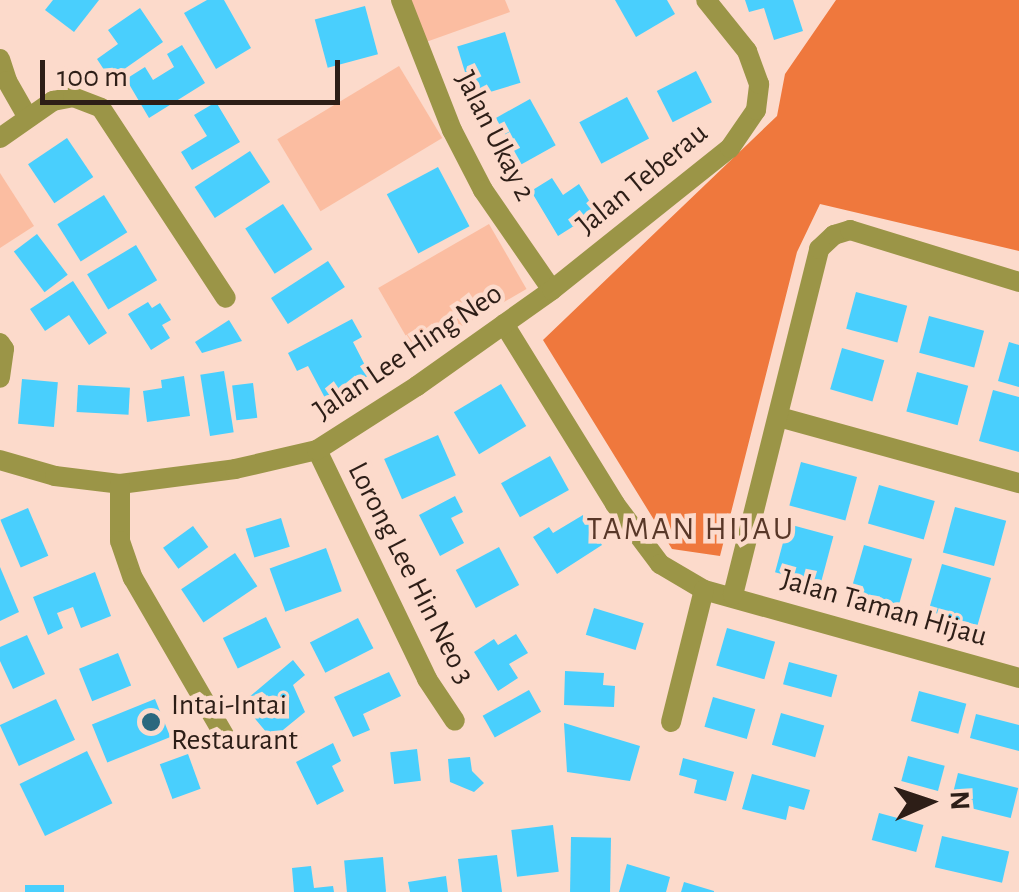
<!DOCTYPE html>
<html>
<head>
<meta charset="utf-8">
<style>
	body { margin:0 }
	#map { position:relative; width:1019px; height:892px; overflow:hidden; background:#fcdacb; font-family:"Alegreya Sans",sans-serif }
	div>[style] { position:absolute }
	[style*='--x'] { left:calc(var(--x)*1px); top:calc(var(--y)*1px); width:calc(var(--w)*1px); rotate:calc(var(--a)*1deg) }
	.green>* { inset:0; background:#fbbda1; transform-origin:0 0 }
	.forest>* { inset:0; background:#ef783d }
	.building>* { inset:0; background:#49cffd; transform-origin:0 0 }
	.minor>* { height:20px; margin:-10px; padding:0 10px; transform-origin:10px; border-radius:10px; background:#9b9547 }
	.dots>* { width:28px; height:28px; translate:-50% -50%; box-sizing:border-box; border:5px solid #fcdacb; border-radius:50% }
	span { translate:-50% -50%; white-space:nowrap; text-align:center; line-height:1.15; -webkit-text-stroke:9px #fcdacb; paint-order:stroke }
	.street-label { font-size:30px; color:#2d1e17 }
	.poi-label { font-size:30px; color:#2d1e17 }
	.left { translate:0 -50%; text-align:left }
	.neighbourhood-label { font-size:32px; color:#583728; letter-spacing:2.5px }
	.north { position:absolute; left:879px; top:752px; width:100px; height:100px; -webkit-text-stroke:8px #fcdacb; paint-order:stroke; rotate:87deg; font-size:28px; font-weight:700; line-height:40px; text-align:center; color:#2d1e17 }
	.north::after { content:''; display:block; margin:auto; width:35px; height:45px; background:#2d1e17; clip-path:polygon(50% 0,100% 100%,50% 72%,0 100%) }
	.scale { position:absolute; left:40px; top:60px; width:300px; height:45px; box-sizing:border-box; border:5px solid #2d1e17; border-top:0; padding-left:12px; font-size:30px; line-height:35px; white-space:nowrap; color:#2d1e17; -webkit-text-stroke:8px #fcdacb; paint-order:stroke }
</style>
</head>
<body>
<div id="map">
	<div class="green">
		<div style="clip-path:polygon(411px 0,505px 0,510px 12px,426px 42px)"></div>
		<div style="left:399px;top:66px;width:84px;height:142px;rotate:59deg"></div>
		<div style="clip-path:polygon(0 173px,34px 226px,0 248px)"></div>
		<div style="left:489px;top:224px;width:75px;height:128px;rotate:60deg"></div>
	</div>
	<div class="forest">
		<div style="clip-path:polygon(836px 0,1019px 0,1019px 251px,820px 204px,797px 252px,720px 556px,672px 549px,543px 340px,777px 116px,785px 74px)"></div>
	</div>
	<div class="building">
		<div style="clip-path:polygon(53px 0,99px 0,74px 32px,45px 10px)"></div>
		<div style="clip-path:polygon(207px 0,224px 0,251px 48px,216px 69px,184px 13px)"></div>
		<div style="clip-path:polygon(615px 0,667px 0,675px 14px,636px 37px)"></div>
		<div style="clip-path:polygon(745px 0,793px 0,803px 31px,774px 40px,764px 8px,749px 12px)"></div>
		<div style="left:365px;top:6px;width:50px;height:52px;rotate:75deg"></div>
		<div style="clip-path:polygon(140px 8px,163px 42px,110px 79px,97px 59px,118px 44px,108px 30px)"></div>
		<div style="left:505px;top:32px;width:53px;height:50px;rotate:73deg"></div>
		<div style="clip-path:polygon(182px 45px,205px 83px,149px 118px,126px 79px,145px 67px,153px 80px,174px 67px,167px 54px)"></div>
		<div style="left:696px;top:71px;width:35px;height:44px;rotate:63deg"></div>
		<div style="left:627px;top:97px;width:47px;height:54px;rotate:62deg"></div>
		<div style="left:530px;top:99px;width:53px;height:39px;rotate:61deg"></div>
		<div style="clip-path:polygon(216px 102px,240px 142px,192px 170px,181px 152px,207px 136px,194px 115px)"></div>
		<div style="left:67px;top:138px;width:47px;height:47px;rotate:56deg"></div>
		<div style="left:250px;top:151px;width:37px;height:66px;rotate:57deg"></div>
		<div style="left:438px;top:167px;width:67px;height:58px;rotate:62deg"></div>
		<div style="clip-path:polygon(552px 178px,563px 195px,579px 184px,596px 212px,558px 236px,531px 191px)"></div>
		<div style="left:104px;top:195px;width:44px;height:55px;rotate:58deg"></div>
		<div style="left:283px;top:204px;width:54px;height:45px;rotate:57deg"></div>
		<div style="left:37px;top:234px;width:51px;height:29px;rotate:53deg"></div>
		<div style="left:136px;top:245px;width:41px;height:57px;rotate:59deg"></div>
		<div style="left:328px;top:261px;width:31px;height:68px;rotate:57deg"></div>
		<div style="clip-path:polygon(73px 281px,107px 333px,89px 345px,69px 315px,45px 331px,30px 309px)"></div>
		<div style="left:856px;top:292px;width:53px;height:38px;rotate:15deg"></div>
		<div style="clip-path:polygon(148px 302px,152px 308px,160px 303px,171px 320px,162px 325px,170px 338px,151px 350px,128px 314px)"></div>
		<div style="left:929px;top:316px;width:57px;height:38px;rotate:15deg"></div>
		<div style="clip-path:polygon(352px 319px,362px 337px,353px 342px,370px 375px,325px 398px,308px 366px,297px 371px,288px 353px)"></div>
		<div style="clip-path:polygon(229px 320px,242px 341px,202px 353px,195px 342px)"></div>
		<div style="clip-path:polygon(1009px 342px,1019px 345px,1019px 387px,998px 381px)"></div>
		<div style="left:842px;top:348px;width:44px;height:43px;rotate:16deg"></div>
		<div style="left:224px;top:371px;width:62px;height:24px;rotate:81deg"></div>
		<div style="left:917px;top:372px;width:53px;height:41px;rotate:15deg"></div>
		<div style="clip-path:polygon(184px 376px,190px 416px,147px 422px,143px 391px,162px 388px,161px 380px)"></div>
		<div style="left:22px;top:379px;width:36px;height:45px;rotate:5deg"></div>
		<div style="left:253px;top:383px;width:35px;height:21px;rotate:83deg"></div>
		<div style="left:501px;top:384px;width:49px;height:55px;rotate:59deg"></div>
		<div style="left:78px;top:385px;width:52px;height:27px;rotate:3deg"></div>
		<div style="clip-path:polygon(993px 390px,1019px 397px,1019px 452px,979px 441px)"></div>
		<div style="left:438px;top:435px;width:44px;height:59px;rotate:66deg"></div>
		<div style="left:550px;top:456px;width:39px;height:56px;rotate:61deg"></div>
		<div style="left:801px;top:462px;width:58px;height:45px;rotate:15deg"></div>
		<div style="left:879px;top:485px;width:58px;height:40px;rotate:16deg"></div>
		<div style="clip-path:polygon(455px 496px,463px 512px,451px 518px,464px 543px,440px 556px,419px 515px)"></div>
		<div style="left:955px;top:507px;width:53px;height:47px;rotate:15deg"></div>
		<div style="left:28px;top:508px;width:52px;height:30px;rotate:67deg"></div>
		<div style="clip-path:polygon(583px 515px,602px 545px,557px 574px,533px 537px,549px 527px,553px 533px)"></div>
		<div style="left:281px;top:518px;width:30px;height:37px;rotate:73deg"></div>
		<div style="left:788px;top:524px;width:47px;height:50px;rotate:15deg"></div>
		<div style="left:193px;top:526px;width:26px;height:37px;rotate:54deg"></div>
		<div style="left:864px;top:545px;width:50px;height:49px;rotate:16deg"></div>
		<div style="left:499px;top:547px;width:43px;height:49px;rotate:62deg"></div>
		<div style="left:326px;top:548px;width:46px;height:60px;rotate:70deg"></div>
		<div style="left:235px;top:553px;width:40px;height:65px;rotate:56deg"></div>
		<div style="left:942px;top:564px;width:51px;height:49px;rotate:16deg"></div>
		<div style="clip-path:polygon(0 567px,19px 612px,0 621px)"></div>
		<div style="clip-path:polygon(95px 572px,111px 616px,81px 628px,73px 607px,57px 613px,63px 628px,48px 635px,33px 597px)"></div>
		<div style="left:594px;top:608px;width:52px;height:28px;rotate:17deg"></div>
		<div style="left:266px;top:617px;width:34px;height:48px;rotate:64deg"></div>
		<div style="left:358px;top:618px;width:34px;height:54px;rotate:63deg"></div>
		<div style="left:727px;top:628px;width:50px;height:39px;rotate:16deg"></div>
		<div style="clip-path:polygon(516px 634px,528px 653px,509px 664px,518px 678px,498px 691px,474px 652px,494px 639px,498px 645px)"></div>
		<div style="clip-path:polygon(27px 635px,45px 674px,13px 689px,0 661px,0 647px)"></div>
		<div style="left:118px;top:653px;width:35px;height:42px;rotate:68deg"></div>
		<div style="clip-path:polygon(293px 660px,305px 675px,293px 685px,305px 712px,272px 739px,242px 703px)"></div>
		<div style="left:789px;top:662px;width:50px;height:23px;rotate:15deg"></div>
		<div style="clip-path:polygon(565px 671px,604px 673px,603px 685px,615px 686px,614px 707px,564px 705px)"></div>
		<div style="clip-path:polygon(389px 672px,401px 696px,363px 714px,370px 730px,353px 737px,334px 697px)"></div>
		<div style="left:529px;top:690px;width:25px;height:53px;rotate:61deg"></div>
		<div style="left:919px;top:691px;width:49px;height:31px;rotate:15deg"></div>
		<div style="left:713px;top:697px;width:44px;height:31px;rotate:16deg"></div>
		<div style="left:56px;top:699px;width:45px;height:62px;rotate:65deg"></div>
		<div style="left:155px;top:699px;width:41px;height:68px;rotate:68deg"></div>
		<div style="left:781px;top:713px;width:45px;height:33px;rotate:16deg"></div>
		<div style="clip-path:polygon(976px 714px,1019px 725px,1019px 751px,970px 738px)"></div>
		<div style="clip-path:polygon(564px 723px,640px 746px,630px 781px,567px 772px)"></div>
		<div style="clip-path:polygon(333px 743px,341px 761px,332px 766px,344px 791px,317px 805px,296px 762px)"></div>
		<div style="left:417px;top:749px;width:32px;height:27px;rotate:83deg"></div>
		<div style="left:87px;top:751px;width:58px;height:75px;rotate:64deg"></div>
		<div style="left:188px;top:754px;width:37px;height:30px;rotate:70deg"></div>
		<div style="left:908px;top:756px;width:38px;height:26px;rotate:15deg"></div>
		<div style="clip-path:polygon(470px 757px,472px 771px,484px 783px,474px 792px,450px 782px,448px 759px)"></div>
		<div style="clip-path:polygon(683px 758px,734px 772px,726px 801px,694px 793px,697px 780px,679px 775px)"></div>
		<div style="left:958px;top:773px;width:62px;height:31px;rotate:14deg"></div>
		<div style="clip-path:polygon(752px 774px,810px 790px,804px 810px,789px 806px,786px 820px,742px 809px)"></div>
		<div style="left:879px;top:813px;width:46px;height:28px;rotate:15deg"></div>
		<div style="left:553px;top:825px;width:47px;height:42px;rotate:83deg"></div>
		<div style="left:942px;top:836px;width:69px;height:32px;rotate:13deg"></div>
		<div style="left:571px;top:837px;width:40px;height:55px;rotate:1deg"></div>
		<div style="clip-path:polygon(497px 855px,502px 892px,462px 892px,458px 859px)"></div>
		<div style="left:383px;top:857px;width:35px;height:39px;rotate:85deg"></div>
		<div style="clip-path:polygon(627px 864px,670px 877px,666px 892px,619px 892px)"></div>
		<div style="clip-path:polygon(311px 866px,314px 888px,333px 886px,334px 892px,294px 892px,292px 868px)"></div>
		<div style="clip-path:polygon(446px 876px,448px 892px,410px 892px,408px 882px)"></div>
		<div style="clip-path:polygon(684px 882px,714px 891px,714px 892px,681px 892px)"></div>
		<div style="left:25px;top:885px;width:39px;height:7px"></div>
	</div>
	<div class="minor">
		<div style="--x:401;--y:0;--w:140;--a:68.6"></div>
		<div style="--x:452;--y:130;--w:68;--a:62.7"></div>
		<div style="--x:483;--y:190;--w:121;--a:55.4"></div>
		<div style="--x:0;--y:59;--w:23;--a:72"></div>
		<div style="--x:7;--y:81;--w:40;--a:60.3"></div>
		<div style="--x:0;--y:138;--w:65;--a:-34.9"></div>
		<div style="--x:53;--y:101;--w:20;--a:-11"></div>
		<div style="--x:73;--y:97;--w:30;--a:21"></div>
		<div style="--x:101;--y:108;--w:227;--a:56.7"></div>
		<div style="--x:504;--y:324;--w:211;--a:58.3"></div>
		<div style="--x:615;--y:504;--w:75;--a:53.1"></div>
		<div style="--x:660;--y:564;--w:51;--a:30.6"></div>
		<div style="--x:704;--y:590;--w:327;--a:15.6"></div>
		<div style="--x:0;--y:343;--w:7;--a:56"></div>
		<div style="--x:4;--y:349;--w:29;--a:98"></div>
		<div style="--x:779;--y:417;--w:249;--a:15.4"></div>
		<div style="--x:317;--y:450;--w:254;--a:64.3"></div>
		<div style="--x:427;--y:679;--w:50;--a:56.3"></div>
		<div style="--x:0;--y:460;--w:57;--a:16.2"></div>
		<div style="--x:55;--y:476;--w:65;--a:7"></div>
		<div style="--x:120;--y:484;--w:116;--a:-7.4"></div>
		<div style="--x:235;--y:469;--w:84;--a:-13"></div>
		<div style="--x:317;--y:450;--w:119;--a:-32.6"></div>
		<div style="--x:417;--y:386;--w:166;--a:-35.4"></div>
		<div style="--x:552;--y:290;--w:228;--a:-38.6"></div>
		<div style="--x:730;--y:148;--w:46;--a:-55.6"></div>
		<div style="--x:756;--y:110;--w:26;--a:-83"></div>
		<div style="--x:759;--y:84;--w:35;--a:-110"></div>
		<div style="--x:747;--y:51;--w:65;--a:-128.8"></div>
		<div style="--x:120;--y:484;--w:57;--a:90"></div>
		<div style="--x:120;--y:541;--w:39;--a:71"></div>
		<div style="--x:133;--y:578;--w:187;--a:59.9"></div>
		<div style="--x:733;--y:595;--w:357;--a:-76"></div>
		<div style="--x:819;--y:249;--w:21;--a:-43"></div>
		<div style="--x:834;--y:235;--w:17;--a:-17"></div>
		<div style="--x:850;--y:230;--w:177;--a:17.1"></div>
		<div style="--x:671;--y:722;--w:136;--a:-76"></div>
	</div>
	<div class="dots">
		<div style="left:151px;top:722px;background:#2a687e"></div>
	</div>
	<div class="street-label">
		<span style="left:495px;top:136px;rotate:63deg">Jalan Ukay 2</span>
		<span style="left:642px;top:179px;rotate:-39deg">Jalan Teberau</span>
		<span style="left:408px;top:352px;rotate:-34deg">Jalan Lee Hing Neo</span>
		<span style="left:411px;top:573px;rotate:63deg">Lorong Lee Hin Neo 3</span>
		<span style="left:884px;top:608px;rotate:16deg">Jalan Taman Hijau</span>
	</div>
	<div class="poi-label">
		<span class="left" style="left:171px;top:722px">Intai-Intai<br>Restaurant</span>
	</div>
	<div class="neighbourhood-label">
		<span style="left:691px;top:529px">TAMAN HIJAU</span>
	</div>
	<div class="north">N</div>
	<div class="scale">100 m</div>
</div>
</body>
</html>
